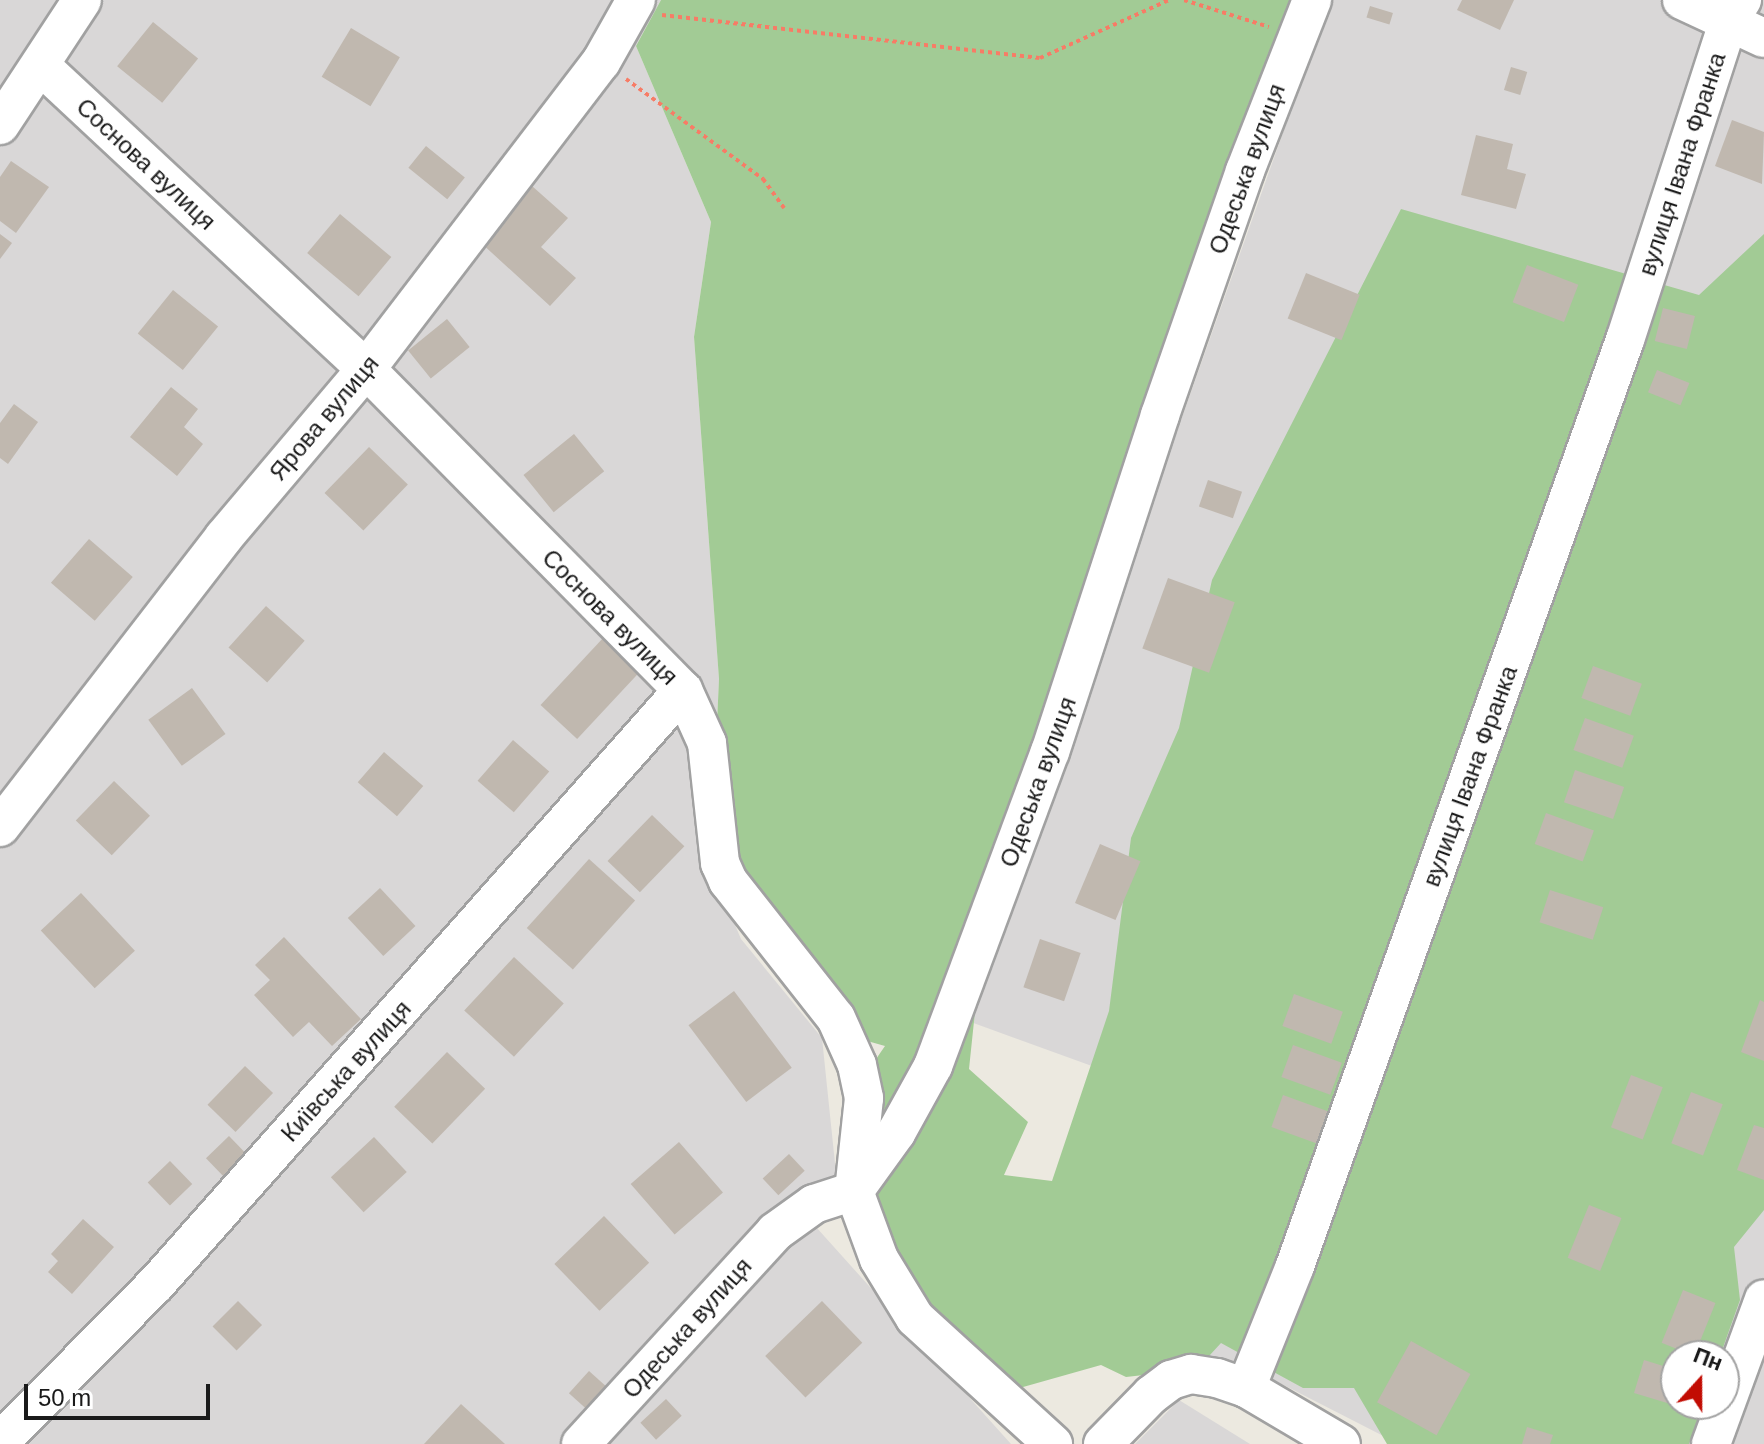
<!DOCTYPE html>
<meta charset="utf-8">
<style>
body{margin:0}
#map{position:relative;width:1764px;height:1444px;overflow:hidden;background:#ece9e0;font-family:Helvetica,sans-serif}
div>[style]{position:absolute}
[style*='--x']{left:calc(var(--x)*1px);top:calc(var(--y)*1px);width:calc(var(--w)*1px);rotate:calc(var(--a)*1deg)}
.residential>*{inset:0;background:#d9d7d7}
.forest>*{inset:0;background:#a2cb95}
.building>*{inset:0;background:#c0b8af;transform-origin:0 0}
.path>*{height:4px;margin-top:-2px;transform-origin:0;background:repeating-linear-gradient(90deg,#f77c66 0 4px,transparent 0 8px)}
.roads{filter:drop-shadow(2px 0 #a1a1a1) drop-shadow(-2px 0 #a1a1a1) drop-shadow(0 2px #a1a1a1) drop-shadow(0 -2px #a1a1a1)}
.minor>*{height:38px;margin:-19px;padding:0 19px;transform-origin:19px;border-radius:19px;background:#fff}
span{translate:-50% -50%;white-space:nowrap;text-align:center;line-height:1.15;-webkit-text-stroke:7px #fff;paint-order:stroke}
.street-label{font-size:24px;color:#1a1a1a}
.north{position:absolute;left:1660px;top:1340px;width:80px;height:80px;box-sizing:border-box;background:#fff;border:2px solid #a3a3a3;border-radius:50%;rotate:21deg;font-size:22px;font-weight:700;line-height:32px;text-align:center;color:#1a1a1a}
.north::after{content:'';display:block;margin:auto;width:28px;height:36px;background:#c20c03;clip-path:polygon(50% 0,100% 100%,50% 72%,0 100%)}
.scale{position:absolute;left:24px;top:1384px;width:186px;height:36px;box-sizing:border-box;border:4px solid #1a1a1a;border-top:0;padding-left:10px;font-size:24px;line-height:28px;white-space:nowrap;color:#1a1a1a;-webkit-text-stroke:6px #fff;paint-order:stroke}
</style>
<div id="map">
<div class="residential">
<div style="clip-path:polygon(0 0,661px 0,636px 46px,711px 222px,694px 337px,719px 679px,717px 723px,696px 833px,741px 939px,822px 1038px,836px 1173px,816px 1227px,1011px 1444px,0 1444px)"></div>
<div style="clip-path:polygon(evenodd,1330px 0,1764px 0,1764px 1444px,1399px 1444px,1266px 1376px,1171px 1355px,1125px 1078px,968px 1021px,1330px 0,1676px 1356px,1724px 1356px,1724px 1404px,1676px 1404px,1676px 1356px)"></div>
<div style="clip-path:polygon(1179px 1400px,1250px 1444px,1135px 1444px)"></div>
</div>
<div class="forest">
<div style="clip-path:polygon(661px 0,1301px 0,990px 869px,969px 1069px,1028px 1122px,1004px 1175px,1052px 1181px,1109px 1011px,1131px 838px,1179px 728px,1212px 580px,1401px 209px,1699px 295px,1764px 234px,1764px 1210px,1734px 1247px,1740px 1300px,1720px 1356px,1676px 1356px,1676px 1404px,1703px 1404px,1689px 1444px,1387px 1444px,1354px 1388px,1303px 1388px,1221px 1343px,1197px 1369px,1126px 1377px,1101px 1365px,1016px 1389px,877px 1283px,865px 1075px,885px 1046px,839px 1033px,745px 912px,717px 723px,719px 679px,694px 337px,711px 222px,636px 46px)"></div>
</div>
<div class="building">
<div style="clip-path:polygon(1462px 0,1514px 0,1500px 30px,1457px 10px)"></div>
<div style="left:1370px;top:6px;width:24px;height:12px;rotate:17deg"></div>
<div style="left:153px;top:22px;width:58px;height:57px;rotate:39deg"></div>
<div style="left:351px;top:28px;width:57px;height:57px;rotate:31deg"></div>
<div style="left:1511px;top:67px;width:17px;height:24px;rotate:17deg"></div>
<div style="clip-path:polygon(1732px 120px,1764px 132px,1762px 184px,1715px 166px)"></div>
<div style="clip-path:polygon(1476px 135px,1513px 144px,1507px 169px,1526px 174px,1516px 209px,1461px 195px)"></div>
<div style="left:426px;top:146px;width:50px;height:28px;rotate:39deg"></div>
<div style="clip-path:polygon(11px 161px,49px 187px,16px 233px,0 221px,0 177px)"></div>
<div style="clip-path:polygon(532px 186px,568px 218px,541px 247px,576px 278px,550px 306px,480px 242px)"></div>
<div style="left:340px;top:214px;width:67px;height:51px;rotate:40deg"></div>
<div style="clip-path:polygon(0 234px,12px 243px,0 259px)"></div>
<div style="left:1527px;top:265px;width:55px;height:40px;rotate:21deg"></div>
<div style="left:1306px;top:273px;width:58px;height:49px;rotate:22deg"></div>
<div style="left:173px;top:290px;width:58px;height:56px;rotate:39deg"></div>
<div style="left:1663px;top:308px;width:33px;height:34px;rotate:14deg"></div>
<div style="left:447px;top:319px;width:36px;height:50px;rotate:51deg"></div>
<div style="left:1657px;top:370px;width:35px;height:24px;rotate:22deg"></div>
<div style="clip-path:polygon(171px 387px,198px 409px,184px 427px,203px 444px,177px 476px,130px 437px)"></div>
<div style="clip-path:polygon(14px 404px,38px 422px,8px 464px,0 458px,0 423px)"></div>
<div style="left:574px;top:434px;width:48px;height:65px;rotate:51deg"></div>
<div style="left:369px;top:447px;width:54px;height:64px;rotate:44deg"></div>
<div style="left:1208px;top:480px;width:36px;height:28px;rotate:19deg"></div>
<div style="left:89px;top:539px;width:58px;height:58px;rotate:41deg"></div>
<div style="left:1168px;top:578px;width:71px;height:75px;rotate:20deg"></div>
<div style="left:266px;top:606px;width:52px;height:56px;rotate:42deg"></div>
<div style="left:604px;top:637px;width:50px;height:93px;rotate:43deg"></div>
<div style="left:1593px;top:666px;width:52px;height:34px;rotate:20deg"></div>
<div style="left:192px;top:688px;width:57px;height:54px;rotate:54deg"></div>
<div style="left:1585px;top:718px;width:52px;height:34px;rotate:20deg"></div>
<div style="left:513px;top:740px;width:48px;height:54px;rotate:41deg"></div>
<div style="left:384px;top:752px;width:52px;height:40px;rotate:41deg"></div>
<div style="left:1575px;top:770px;width:52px;height:34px;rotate:19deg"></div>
<div style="left:114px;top:781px;width:50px;height:55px;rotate:44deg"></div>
<div style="left:1546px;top:813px;width:51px;height:33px;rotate:20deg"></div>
<div style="left:652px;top:815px;width:45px;height:64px;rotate:44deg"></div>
<div style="left:1100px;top:844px;width:44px;height:64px;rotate:23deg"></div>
<div style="left:589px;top:859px;width:62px;height:93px;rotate:42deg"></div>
<div style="left:380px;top:888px;width:52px;height:44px;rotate:47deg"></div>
<div style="left:1550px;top:890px;width:56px;height:34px;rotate:18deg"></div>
<div style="left:81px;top:893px;width:79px;height:55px;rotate:47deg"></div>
<div style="clip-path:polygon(284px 937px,361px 1019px,332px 1046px,309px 1022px,293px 1037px,254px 995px,270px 980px,255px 965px)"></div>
<div style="left:1040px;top:939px;width:43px;height:51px;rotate:19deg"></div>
<div style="left:514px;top:957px;width:68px;height:73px;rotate:43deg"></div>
<div style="left:734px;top:991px;width:96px;height:57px;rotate:53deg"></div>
<div style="left:1294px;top:994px;width:52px;height:34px;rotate:20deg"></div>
<div style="clip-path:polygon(1760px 1000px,1764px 1002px,1764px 1061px,1741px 1052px)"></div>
<div style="left:1293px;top:1045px;width:52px;height:34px;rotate:20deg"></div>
<div style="left:447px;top:1052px;width:53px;height:76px;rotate:44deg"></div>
<div style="left:245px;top:1066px;width:39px;height:54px;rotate:44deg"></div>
<div style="left:1631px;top:1075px;width:34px;height:56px;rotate:21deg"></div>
<div style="left:1691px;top:1092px;width:34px;height:55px;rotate:21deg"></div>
<div style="left:1283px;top:1095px;width:52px;height:34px;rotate:20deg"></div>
<div style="clip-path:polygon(1754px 1125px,1764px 1128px,1764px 1180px,1737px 1170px)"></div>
<div style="left:229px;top:1136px;width:32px;height:32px;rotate:46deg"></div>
<div style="left:374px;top:1137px;width:48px;height:59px;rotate:47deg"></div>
<div style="left:679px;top:1142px;width:67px;height:64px;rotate:49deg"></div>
<div style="left:789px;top:1154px;width:23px;height:36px;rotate:47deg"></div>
<div style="left:170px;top:1161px;width:32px;height:31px;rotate:46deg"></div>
<div style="left:1589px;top:1205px;width:35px;height:57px;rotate:22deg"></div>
<div style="left:604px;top:1216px;width:65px;height:69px;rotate:46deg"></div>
<div style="clip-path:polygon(83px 1219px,114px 1247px,72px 1294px,48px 1272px,58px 1261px,51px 1254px)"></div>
<div style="left:1683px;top:1290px;width:35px;height:57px;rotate:22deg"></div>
<div style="left:238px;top:1301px;width:34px;height:36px;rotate:45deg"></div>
<div style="left:822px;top:1301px;width:58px;height:79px;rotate:46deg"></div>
<div style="left:1411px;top:1341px;width:68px;height:70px;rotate:29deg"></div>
<div style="clip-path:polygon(1644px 1360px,1676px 1370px,1676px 1404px,1689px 1404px,1687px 1409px,1634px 1393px)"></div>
<div style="left:589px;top:1371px;width:24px;height:30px;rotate:42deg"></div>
<div style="left:666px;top:1399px;width:23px;height:35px;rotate:47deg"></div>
<div style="clip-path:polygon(461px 1404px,505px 1444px,424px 1444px)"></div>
<div style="clip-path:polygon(1527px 1427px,1553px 1435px,1550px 1444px,1522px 1444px)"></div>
</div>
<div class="path">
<div style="--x:1184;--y:0;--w:89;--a:17.6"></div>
<div style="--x:662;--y:15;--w:380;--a:6.5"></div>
<div style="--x:1040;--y:58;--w:141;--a:-24.2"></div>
<div style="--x:626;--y:79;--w:170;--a:36.1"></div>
<div style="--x:763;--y:179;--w:36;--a:54"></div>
</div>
<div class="roads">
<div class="minor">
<div style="--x:1682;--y:0;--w:90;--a:24.9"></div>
<div style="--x:41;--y:66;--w:444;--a:43"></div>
<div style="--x:366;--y:369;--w:451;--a:45.4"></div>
<div style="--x:683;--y:690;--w:58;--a:65.6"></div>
<div style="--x:707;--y:743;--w:121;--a:83.8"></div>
<div style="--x:720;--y:863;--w:20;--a:66"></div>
<div style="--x:728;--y:881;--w:174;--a:51.8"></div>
<div style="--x:836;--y:1018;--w:51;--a:65.9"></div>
<div style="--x:857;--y:1065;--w:34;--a:78"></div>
<div style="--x:864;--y:1098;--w:94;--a:96.1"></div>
<div style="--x:854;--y:1191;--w:72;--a:69.8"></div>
<div style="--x:879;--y:1259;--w:69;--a:58.6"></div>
<div style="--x:915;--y:1318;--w:187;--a:42.4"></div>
<div style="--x:0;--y:125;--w:149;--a:-56.7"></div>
<div style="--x:0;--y:827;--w:366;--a:-52.3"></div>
<div style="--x:224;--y:537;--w:220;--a:-49.8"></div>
<div style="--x:366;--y:369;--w:387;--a:-52.6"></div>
<div style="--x:601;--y:62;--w:71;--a:-60.6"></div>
<div style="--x:1246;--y:1388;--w:131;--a:-68.1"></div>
<div style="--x:1295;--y:1266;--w:983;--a:-70.39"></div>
<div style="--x:1625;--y:340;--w:336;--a:-72"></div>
<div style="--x:1729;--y:20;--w:24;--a:-57"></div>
<div style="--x:0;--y:1442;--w:222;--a:-45.4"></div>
<div style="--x:156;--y:1284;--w:794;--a:-48.42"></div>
<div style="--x:581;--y:1444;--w:287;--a:-47.5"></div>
<div style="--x:775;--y:1232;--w:48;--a:-35.7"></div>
<div style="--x:814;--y:1204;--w:42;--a:-18"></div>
<div style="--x:854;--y:1191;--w:72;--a:-54.1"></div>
<div style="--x:896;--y:1133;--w:77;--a:-61.1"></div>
<div style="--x:933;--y:1066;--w:335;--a:-69.6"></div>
<div style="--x:1050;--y:752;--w:354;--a:-71.9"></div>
<div style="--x:1160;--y:415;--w:258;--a:-70.8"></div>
<div style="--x:1245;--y:171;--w:184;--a:-68.6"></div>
<div style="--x:1103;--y:1444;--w:69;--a:-45.6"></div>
<div style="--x:1151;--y:1395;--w:25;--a:-37"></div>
<div style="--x:1171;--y:1380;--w:21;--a:-17"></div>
<div style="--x:1191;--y:1374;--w:26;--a:9"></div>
<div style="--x:1217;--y:1378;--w:31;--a:19"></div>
<div style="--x:1246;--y:1388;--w:110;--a:30.5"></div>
<div style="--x:1711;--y:1444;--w:154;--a:-69.9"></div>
</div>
</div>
<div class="street-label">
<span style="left:146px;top:164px;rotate:43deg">Соснова вулиця</span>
<span style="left:1682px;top:164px;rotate:-72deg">вулиця Івана Франка</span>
<span style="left:1247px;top:169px;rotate:-70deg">Одеська вулиця</span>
<span style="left:324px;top:418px;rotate:-50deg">Ярова вулиця</span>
<span style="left:610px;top:617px;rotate:45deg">Соснова вулиця</span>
<span style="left:1470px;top:776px;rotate:-70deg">вулиця Івана Франка</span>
<span style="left:1038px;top:782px;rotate:-70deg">Одеська вулиця</span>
<span style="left:346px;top:1071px;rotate:-48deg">Київська вулиця</span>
<span style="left:687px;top:1328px;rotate:-48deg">Одеська вулиця</span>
</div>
<div class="north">Пн</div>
<div class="scale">50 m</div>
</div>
